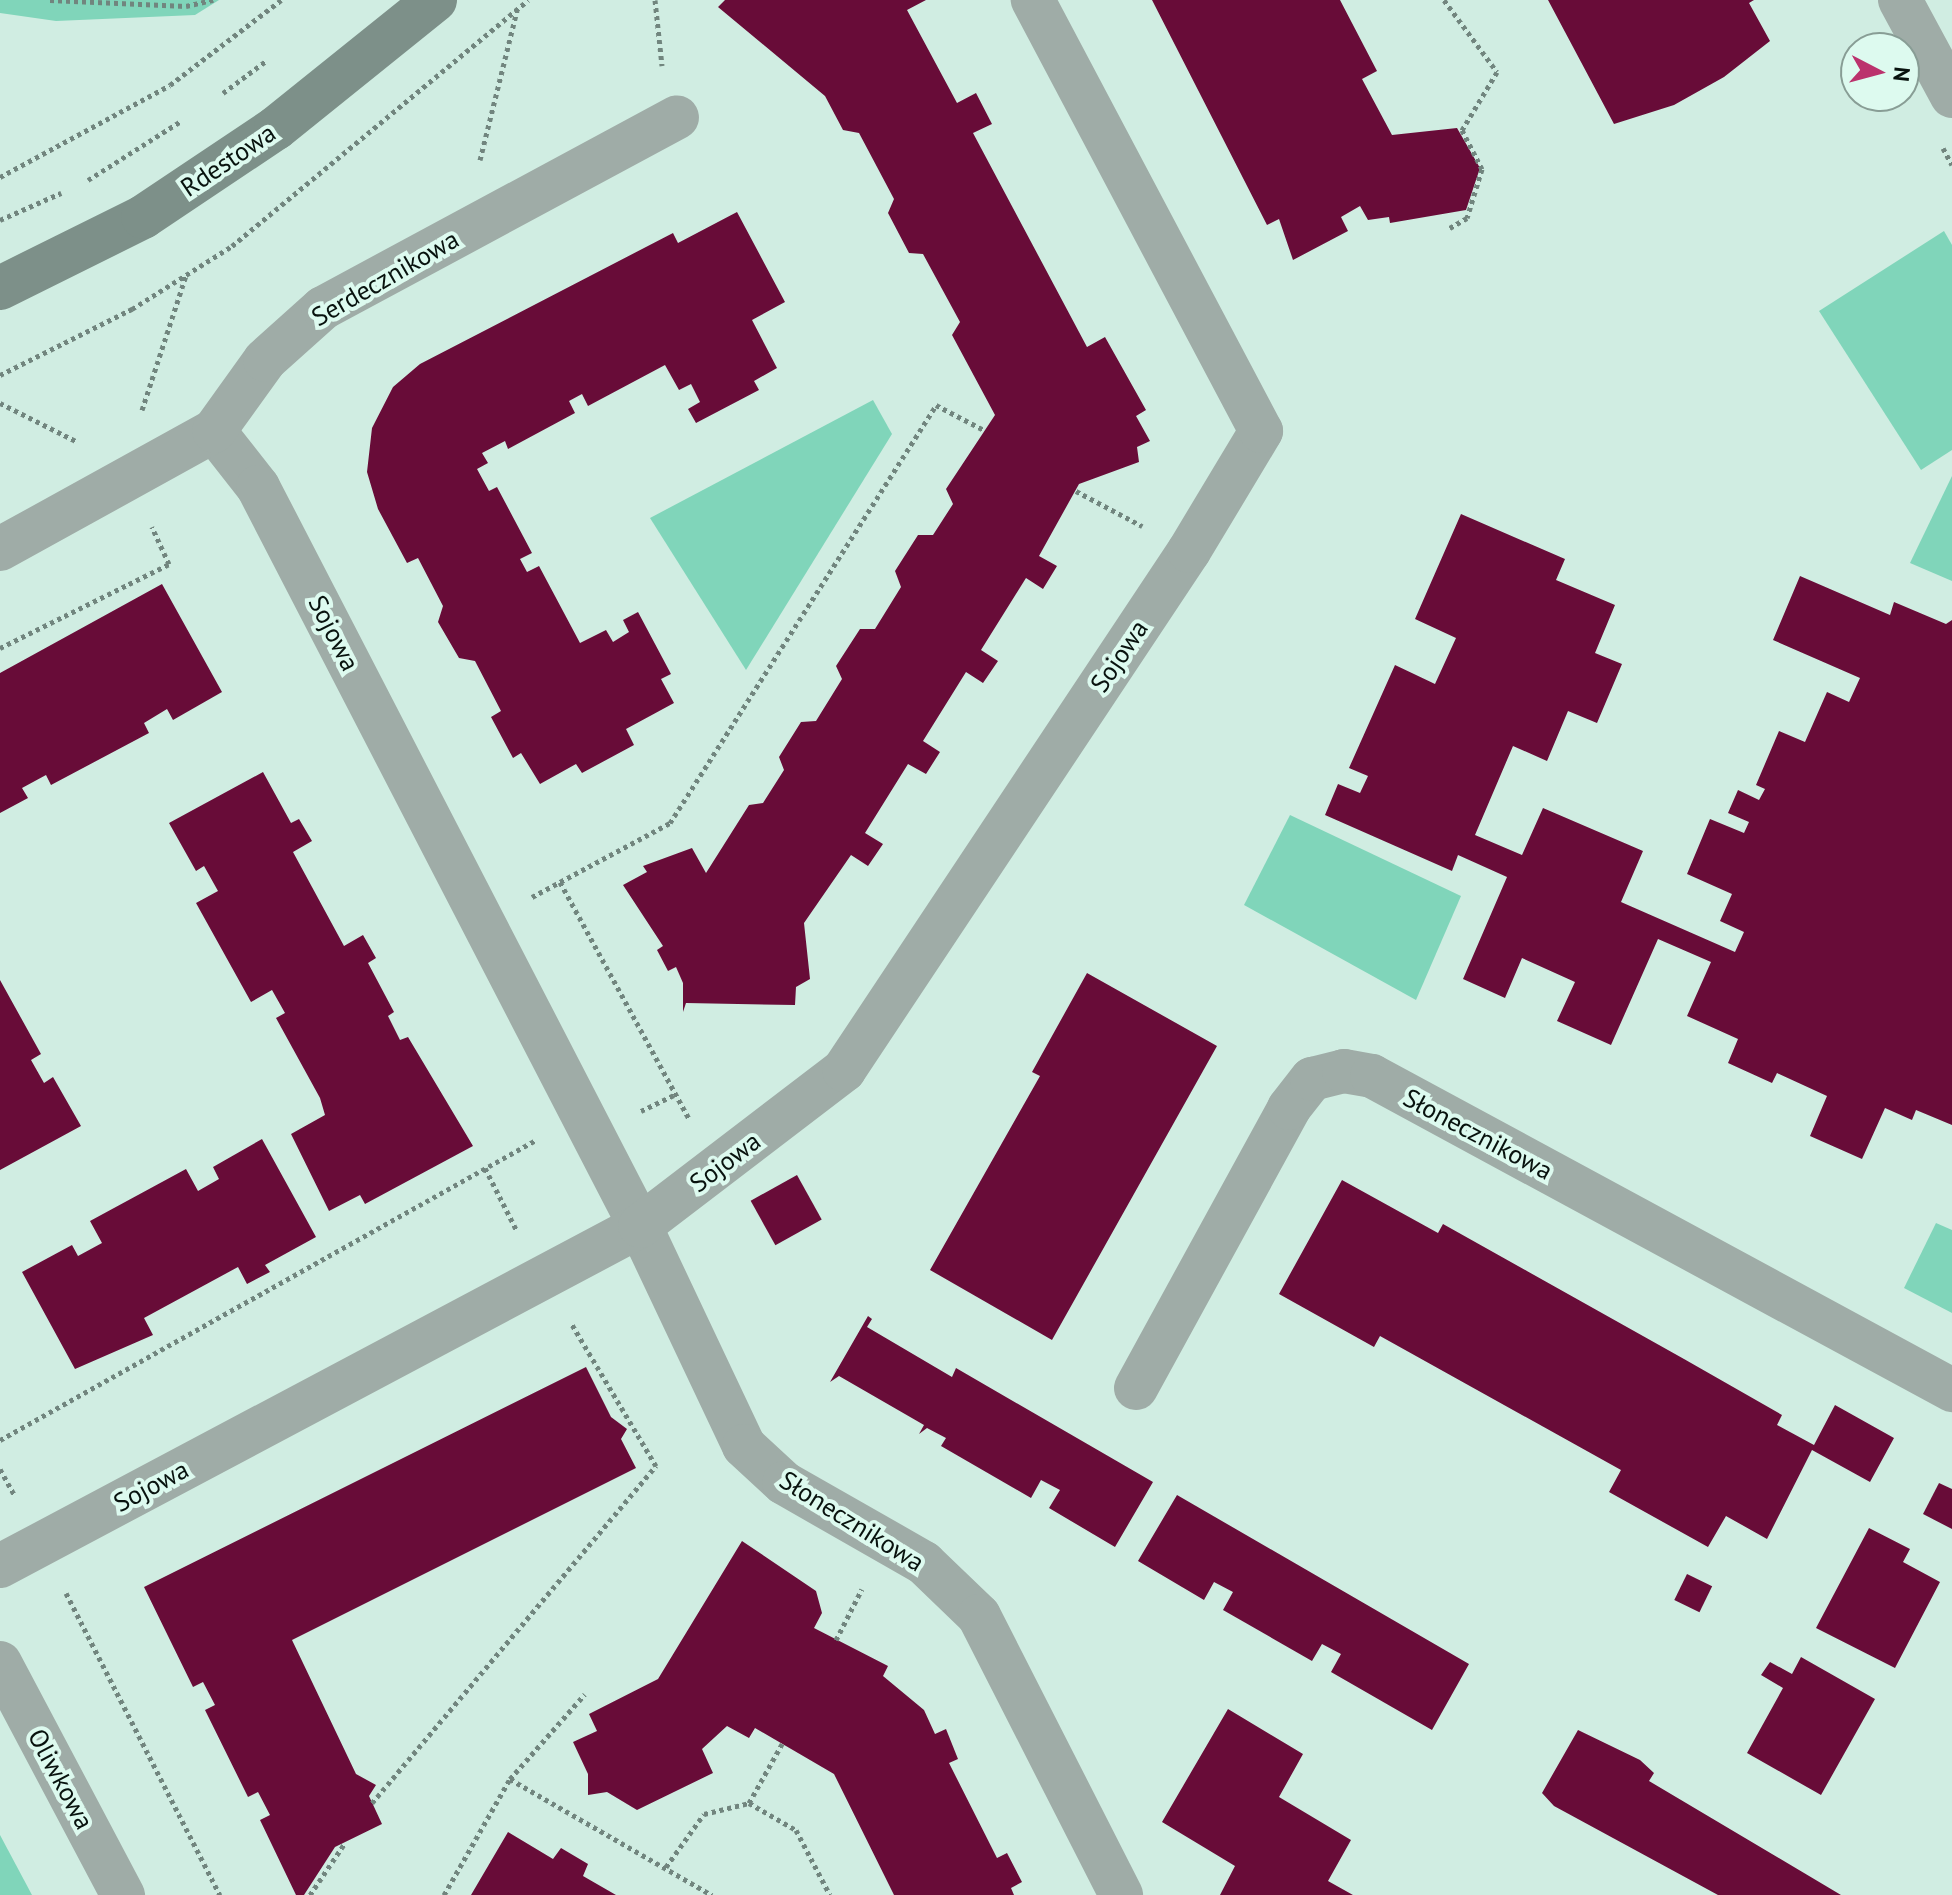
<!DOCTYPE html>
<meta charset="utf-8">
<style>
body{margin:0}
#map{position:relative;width:1952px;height:1895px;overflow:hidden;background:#d0ede2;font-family:"PT Sans",sans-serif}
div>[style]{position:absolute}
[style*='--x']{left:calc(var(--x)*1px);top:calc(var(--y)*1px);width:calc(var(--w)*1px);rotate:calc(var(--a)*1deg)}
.green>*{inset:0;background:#80d5ba}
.building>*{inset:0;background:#680c38;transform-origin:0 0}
.path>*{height:5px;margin-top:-2.5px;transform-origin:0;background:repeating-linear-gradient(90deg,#71857e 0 4px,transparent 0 8px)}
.street>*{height:44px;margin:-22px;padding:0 22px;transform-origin:22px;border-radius:22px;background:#9faca7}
.secondary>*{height:44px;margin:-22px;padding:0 22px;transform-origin:22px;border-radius:22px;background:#7d9089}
span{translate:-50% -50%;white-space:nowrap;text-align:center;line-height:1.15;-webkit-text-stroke:8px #ddfaef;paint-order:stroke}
.street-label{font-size:26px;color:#08120e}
.north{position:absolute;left:1840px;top:32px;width:80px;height:80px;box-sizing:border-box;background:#ddfaef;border:2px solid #889d95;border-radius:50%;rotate:96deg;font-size:22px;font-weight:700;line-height:32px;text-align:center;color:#08120e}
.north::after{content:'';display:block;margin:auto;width:28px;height:36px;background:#bb326d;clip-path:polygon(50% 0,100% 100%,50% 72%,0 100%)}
</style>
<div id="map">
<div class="green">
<div style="clip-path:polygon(0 0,219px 0,195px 15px,56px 21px,0 13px)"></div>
<div style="clip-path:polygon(1944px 231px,1952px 245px,1952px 450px,1921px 470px,1819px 311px)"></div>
<div style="clip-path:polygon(873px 400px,892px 434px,746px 670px,650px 518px)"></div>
<div style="clip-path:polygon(1952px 476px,1952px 581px,1910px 563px)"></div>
<div style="clip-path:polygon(1290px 815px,1461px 896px,1416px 1000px,1244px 905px)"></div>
<div style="clip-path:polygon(1936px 1223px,1952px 1230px,1952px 1313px,1904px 1288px)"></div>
<div style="clip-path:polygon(0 1835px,32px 1895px,0 1895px)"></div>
</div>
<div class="building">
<div style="clip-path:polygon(725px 0,926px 0,907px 10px,957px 103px,976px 93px,992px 124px,973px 133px,1087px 347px,1105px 337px,1146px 410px,1136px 416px,1150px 441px,1137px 447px,1139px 462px,1079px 484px,1039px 556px,1057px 566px,1043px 589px,1026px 578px,981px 650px,998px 661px,983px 683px,966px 672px,923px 741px,940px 752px,926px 774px,908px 764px,865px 833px,883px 844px,868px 866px,851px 855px,804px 923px,810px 979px,796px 987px,795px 1005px,686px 1003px,683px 1012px,683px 983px,676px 967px,668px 971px,657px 950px,663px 946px,623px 885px,647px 872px,643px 866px,692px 848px,706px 873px,749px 805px,763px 803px,784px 770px,779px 757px,801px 722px,816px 721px,842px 679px,836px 666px,860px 629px,875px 629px,901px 587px,895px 571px,918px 535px,933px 535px,953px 504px,946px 489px,995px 415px,952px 335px,960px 322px,923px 254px,909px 253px,888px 213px,894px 199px,859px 133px,843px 130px,825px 96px,718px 7px)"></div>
<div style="clip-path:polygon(1152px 0,1340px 0,1377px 71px,1362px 79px,1392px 135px,1457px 128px,1480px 168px,1466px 210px,1390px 223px,1389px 217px,1368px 220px,1360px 206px,1341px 217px,1348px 231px,1293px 260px,1279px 219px,1267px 225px)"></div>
<div style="clip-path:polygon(1548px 0,1754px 0,1749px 3px,1770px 41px,1724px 77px,1674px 105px,1614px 124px)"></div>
<div style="clip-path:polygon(737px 212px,785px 302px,752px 320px,777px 368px,754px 381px,759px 390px,696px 423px,688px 409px,700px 402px,691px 384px,679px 390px,665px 365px,588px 406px,582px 394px,569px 401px,575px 413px,508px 449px,505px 441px,482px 453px,488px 463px,477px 469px,489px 491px,497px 487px,532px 553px,520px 559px,527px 572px,539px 566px,580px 643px,606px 630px,613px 642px,629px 632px,623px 620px,638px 612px,671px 674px,661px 679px,674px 703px,626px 729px,634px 745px,582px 773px,576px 764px,540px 784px,521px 753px,513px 758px,491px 717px,501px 711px,475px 661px,459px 658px,438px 622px,443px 606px,418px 558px,407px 563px,378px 509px,367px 472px,372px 428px,393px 387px,420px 364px,673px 233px,678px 243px)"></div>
<div style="clip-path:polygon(1461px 514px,1565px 559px,1556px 580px,1615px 605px,1595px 653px,1622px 664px,1597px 723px,1568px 711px,1547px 761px,1513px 746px,1475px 835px,1522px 855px,1543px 808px,1643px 851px,1621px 902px,1735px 952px,1744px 932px,1720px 921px,1732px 894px,1687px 874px,1710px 819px,1744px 833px,1749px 822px,1728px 813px,1738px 790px,1759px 800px,1765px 789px,1756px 785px,1779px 731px,1805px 742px,1827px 692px,1849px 702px,1860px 678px,1773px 640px,1800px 576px,1890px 615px,1894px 602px,1946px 624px,1952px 620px,1952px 1125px,1916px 1110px,1912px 1120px,1885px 1108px,1862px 1159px,1810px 1136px,1827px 1096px,1777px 1073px,1772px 1083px,1728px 1063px,1738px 1039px,1687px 1016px,1711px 962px,1658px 939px,1611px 1045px,1557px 1021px,1575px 982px,1522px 958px,1505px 998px,1463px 979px,1507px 877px,1458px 855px,1452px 871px,1325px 815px,1338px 784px,1360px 793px,1368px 776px,1349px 768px,1395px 665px,1435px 684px,1456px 638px,1415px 619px)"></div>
<div style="clip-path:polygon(162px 584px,222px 692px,173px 720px,167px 709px,144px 723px,149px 733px,51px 785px,46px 775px,22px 788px,28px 798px,0 813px,0 673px)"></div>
<div style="clip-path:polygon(263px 772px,291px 823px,299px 819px,312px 841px,293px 852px,344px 946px,363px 935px,376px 958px,368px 963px,394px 1012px,388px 1016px,400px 1040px,408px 1037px,473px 1146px,365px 1204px,360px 1195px,329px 1211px,291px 1134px,325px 1115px,320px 1098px,276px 1018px,285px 1013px,272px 990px,251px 1002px,196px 903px,218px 891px,204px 866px,196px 871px,169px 823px)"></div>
<div style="clip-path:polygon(1087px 973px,1217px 1046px,1052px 1340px,930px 1270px,1040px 1076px,1032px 1072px)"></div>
<div style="clip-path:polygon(0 980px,41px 1054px,31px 1060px,44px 1083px,53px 1077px,81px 1126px,0 1170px)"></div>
<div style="clip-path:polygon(262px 1139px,316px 1237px,265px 1265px,270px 1272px,247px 1284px,238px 1267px,144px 1318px,153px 1335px,75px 1369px,22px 1272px,72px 1245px,78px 1256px,102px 1243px,90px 1221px,186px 1169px,198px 1191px,219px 1179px,213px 1167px)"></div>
<div style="left:797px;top:1175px;width:51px;height:53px;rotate:61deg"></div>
<div style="clip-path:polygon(1342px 1180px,1438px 1233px,1443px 1224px,1684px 1359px,1782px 1415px,1777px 1425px,1814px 1445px,1835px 1405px,1894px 1438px,1870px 1482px,1812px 1450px,1767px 1539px,1726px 1516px,1708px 1547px,1609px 1492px,1621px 1470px,1380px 1336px,1374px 1347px,1279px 1294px)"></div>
<div style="clip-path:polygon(868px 1316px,872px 1319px,867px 1327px,952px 1377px,956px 1368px,1153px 1482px,1115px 1547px,1049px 1508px,1060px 1490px,1041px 1480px,1031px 1498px,941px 1446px,946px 1438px,927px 1428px,919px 1434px,924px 1425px,839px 1376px,830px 1382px)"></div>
<div style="clip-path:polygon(586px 1367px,611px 1417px,627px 1429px,621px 1439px,636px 1468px,292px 1640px,356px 1774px,376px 1785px,369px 1796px,382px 1824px,335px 1847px,304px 1895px,296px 1895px,260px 1820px,270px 1815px,258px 1792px,248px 1797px,205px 1710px,215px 1705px,203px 1682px,193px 1687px,144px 1587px)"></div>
<div style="clip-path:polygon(1939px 1483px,1952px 1489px,1952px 1529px,1923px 1514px)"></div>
<div style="clip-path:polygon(1177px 1495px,1469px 1664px,1432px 1730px,1331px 1672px,1341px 1654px,1322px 1644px,1312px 1661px,1223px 1610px,1233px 1592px,1214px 1582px,1204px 1600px,1138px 1561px)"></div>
<div style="clip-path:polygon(1869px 1528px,1910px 1549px,1903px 1562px,1940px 1582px,1895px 1668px,1816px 1628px)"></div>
<div style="clip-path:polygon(742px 1541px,816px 1591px,822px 1613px,814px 1628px,888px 1666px,883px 1676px,924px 1710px,935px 1734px,946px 1729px,958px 1759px,949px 1763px,997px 1858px,1007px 1853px,1022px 1882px,1011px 1888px,1014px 1895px,894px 1895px,834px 1774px,755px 1728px,749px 1738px,727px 1726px,702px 1749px,713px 1773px,637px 1810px,607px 1792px,588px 1795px,588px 1774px,573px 1742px,597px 1731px,589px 1714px,658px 1679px)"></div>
<div style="left:1687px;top:1574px;width:28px;height:29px;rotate:26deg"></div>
<div style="clip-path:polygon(1801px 1657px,1875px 1699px,1821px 1795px,1747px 1753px,1783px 1688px,1761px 1675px,1770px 1662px,1792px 1674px)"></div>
<div style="clip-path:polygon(1228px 1709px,1303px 1754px,1279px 1797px,1351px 1840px,1328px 1881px,1353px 1895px,1220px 1895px,1235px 1866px,1162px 1822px)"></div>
<div style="clip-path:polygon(1578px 1730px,1640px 1760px,1654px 1773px,1649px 1781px,1841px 1895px,1718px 1895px,1554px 1806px,1542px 1793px)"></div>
<div style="clip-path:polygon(508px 1832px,553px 1859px,561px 1848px,588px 1864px,583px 1876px,616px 1895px,471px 1895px)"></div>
</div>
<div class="path">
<div style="--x:50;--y:0;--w:136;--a:2.5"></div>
<div style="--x:186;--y:6;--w:28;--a:-13"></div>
<div style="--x:655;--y:0;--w:66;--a:83.9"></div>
<div style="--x:1444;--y:0;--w:89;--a:53.6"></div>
<div style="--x:1497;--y:72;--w:68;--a:121.1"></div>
<div style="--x:1462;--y:130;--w:44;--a:62.9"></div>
<div style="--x:1482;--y:169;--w:51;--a:107"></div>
<div style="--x:1467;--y:218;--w:20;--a:150"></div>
<div style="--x:223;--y:93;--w:54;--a:-36.7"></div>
<div style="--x:1943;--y:148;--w:19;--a:62"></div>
<div style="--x:480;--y:160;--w:154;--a:-76.1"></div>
<div style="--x:0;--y:177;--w:193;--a:-28.4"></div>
<div style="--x:170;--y:85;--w:140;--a:-37.4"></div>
<div style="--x:88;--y:180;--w:110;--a:-32.4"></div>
<div style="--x:0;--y:220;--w:67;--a:-23.9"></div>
<div style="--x:0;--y:375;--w:148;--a:-26.6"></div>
<div style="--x:132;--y:309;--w:118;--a:-32.2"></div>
<div style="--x:232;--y:246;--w:385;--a:-39.7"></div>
<div style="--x:0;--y:403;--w:87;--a:26.6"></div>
<div style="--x:142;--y:410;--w:142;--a:-71.9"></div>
<div style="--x:1076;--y:491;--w:75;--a:27.9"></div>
<div style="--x:0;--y:648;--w:189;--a:-26.4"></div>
<div style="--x:169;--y:564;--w:41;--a:-114.7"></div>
<div style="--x:560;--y:882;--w:271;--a:61.4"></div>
<div style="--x:532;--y:897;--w:157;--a:-28.2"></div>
<div style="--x:670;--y:823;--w:495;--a:-57.5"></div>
<div style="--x:936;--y:405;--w:54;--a:27.5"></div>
<div style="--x:641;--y:1111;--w:39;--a:-26"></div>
<div style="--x:485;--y:1168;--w:71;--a:63.1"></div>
<div style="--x:0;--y:1440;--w:614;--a:-29.24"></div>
<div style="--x:0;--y:1469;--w:31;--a:61"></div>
<div style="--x:66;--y:1593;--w:339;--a:63"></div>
<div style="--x:836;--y:1640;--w:57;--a:-63"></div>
<div style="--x:510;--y:1779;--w:233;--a:29.9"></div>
<div style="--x:372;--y:1803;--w:441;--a:-49.9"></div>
<div style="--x:656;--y:1466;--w:166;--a:-120.7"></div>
<div style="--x:749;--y:1803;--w:68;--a:-60.8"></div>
<div style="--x:666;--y:1867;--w:65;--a:-54.4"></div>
<div style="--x:704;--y:1814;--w:46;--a:-13.7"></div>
<div style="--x:749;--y:1803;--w:54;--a:29.9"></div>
<div style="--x:796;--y:1830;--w:73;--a:62.4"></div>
<div style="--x:310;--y:1895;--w:63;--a:-56.1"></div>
<div style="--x:444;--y:1895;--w:133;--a:-60.4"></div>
<div style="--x:510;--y:1779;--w:113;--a:-48.6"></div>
</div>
<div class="street">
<div style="--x:1900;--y:0;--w:109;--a:61.6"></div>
<div style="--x:214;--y:431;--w:71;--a:51.8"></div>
<div style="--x:258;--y:487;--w:832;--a:62.66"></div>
<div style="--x:640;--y:1226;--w:243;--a:64.7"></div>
<div style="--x:744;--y:1446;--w:54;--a:42.8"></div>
<div style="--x:784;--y:1483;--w:161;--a:29.7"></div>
<div style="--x:924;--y:1563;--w:76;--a:43.9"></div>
<div style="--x:979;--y:1616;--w:313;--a:63"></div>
<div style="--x:0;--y:549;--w:244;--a:-28.9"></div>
<div style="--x:214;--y:431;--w:87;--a:-54.3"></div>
<div style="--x:265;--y:360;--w:78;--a:-41.9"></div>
<div style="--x:323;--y:308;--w:402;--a:-28.3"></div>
<div style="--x:1136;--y:1388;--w:319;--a:-61.3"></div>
<div style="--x:1289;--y:1108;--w:37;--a:-52"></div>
<div style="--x:1312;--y:1079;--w:33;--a:-14"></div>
<div style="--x:1344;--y:1071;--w:28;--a:10"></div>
<div style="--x:1372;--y:1076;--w:660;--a:28.43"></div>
<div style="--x:0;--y:1566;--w:725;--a:-27.98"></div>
<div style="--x:640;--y:1226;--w:257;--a:-37.4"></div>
<div style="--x:844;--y:1070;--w:623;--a:-56.39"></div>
<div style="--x:1189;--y:551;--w:140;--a:-59"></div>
<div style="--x:1261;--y:431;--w:488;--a:-117.9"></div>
<div style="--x:0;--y:1663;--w:263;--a:62.1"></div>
</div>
<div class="secondary">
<div style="--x:0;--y:288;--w:160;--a:-26.4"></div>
<div style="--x:143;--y:217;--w:160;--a:-33.8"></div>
<div style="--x:276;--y:128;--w:204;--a:-38.8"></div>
</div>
<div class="street-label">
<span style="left:228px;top:160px;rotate:-34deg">Rdestowa</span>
<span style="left:385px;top:278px;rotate:-30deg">Serdecznikowa</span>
<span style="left:334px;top:633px;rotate:63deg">Sojowa</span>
<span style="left:1119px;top:656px;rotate:-56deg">Sojowa</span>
<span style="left:1478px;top:1134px;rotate:28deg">Słonecznikowa</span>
<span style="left:725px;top:1162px;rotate:-37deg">Sojowa</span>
<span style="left:151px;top:1486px;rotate:-28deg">Sojowa</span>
<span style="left:852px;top:1521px;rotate:32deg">Słonecznikowa</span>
<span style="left:61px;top:1779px;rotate:62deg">Oliwkowa</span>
</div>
<div class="north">N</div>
</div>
